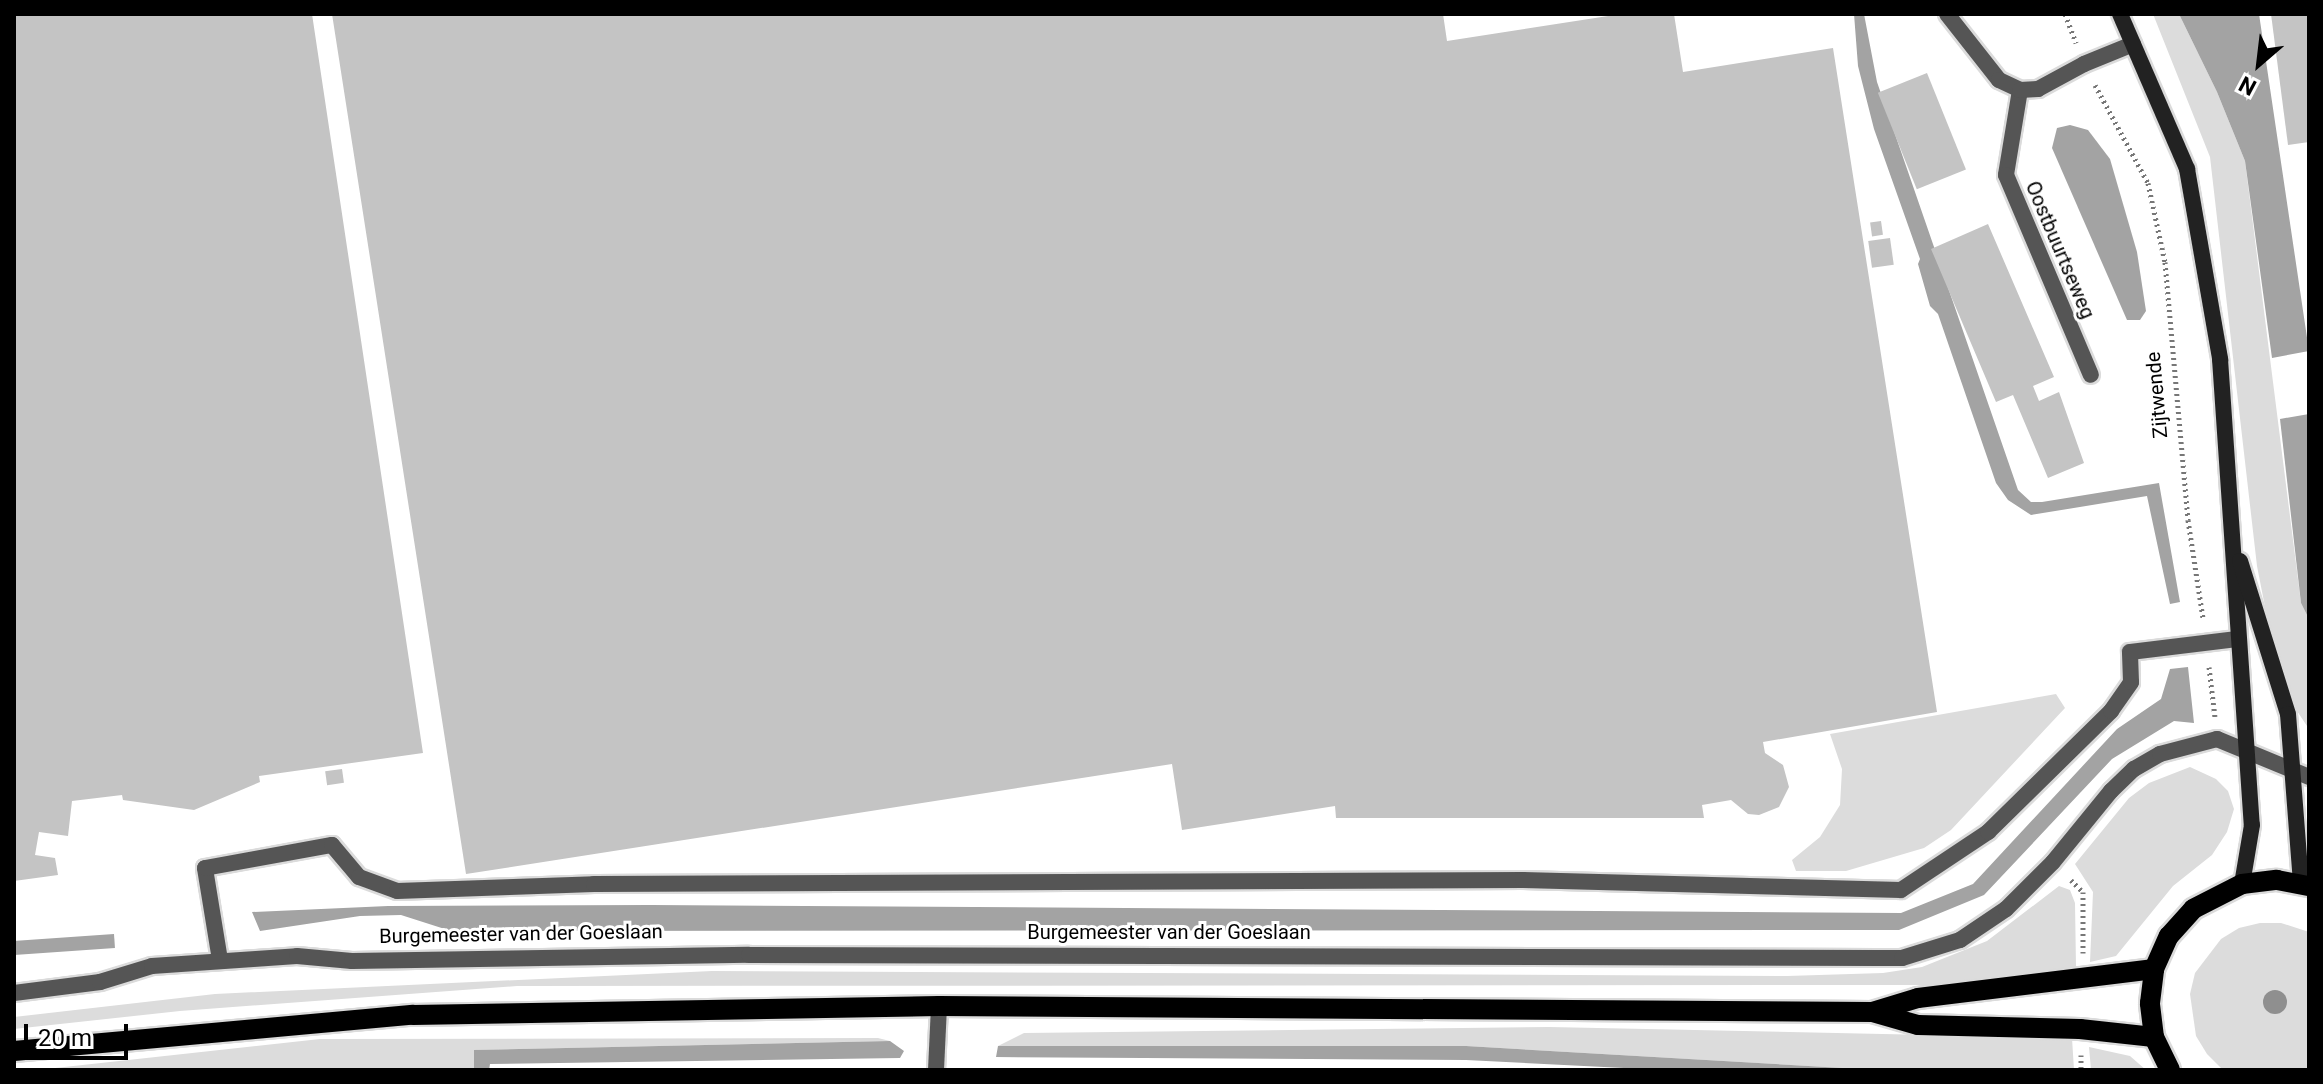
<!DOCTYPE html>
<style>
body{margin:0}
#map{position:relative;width:2323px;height:1084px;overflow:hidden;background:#fff;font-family:Roboto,sans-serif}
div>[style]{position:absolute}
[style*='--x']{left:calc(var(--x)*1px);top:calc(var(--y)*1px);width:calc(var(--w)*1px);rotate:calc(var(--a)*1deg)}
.green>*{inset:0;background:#dcdcdc}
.water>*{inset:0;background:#a3a3a3;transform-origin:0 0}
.building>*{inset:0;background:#c4c4c4;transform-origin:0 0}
.path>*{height:5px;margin-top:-2.5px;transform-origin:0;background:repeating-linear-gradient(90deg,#777 0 2px,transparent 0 6px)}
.roads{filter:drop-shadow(2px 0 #dbdbdb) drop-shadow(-2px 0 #dbdbdb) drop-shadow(0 2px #dbdbdb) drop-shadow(0 -2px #dbdbdb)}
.lane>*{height:16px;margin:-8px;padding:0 8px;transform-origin:8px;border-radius:8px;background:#555}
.street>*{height:16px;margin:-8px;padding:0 8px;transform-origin:8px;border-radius:8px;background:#555}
.secondary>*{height:16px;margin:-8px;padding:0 8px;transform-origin:8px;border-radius:8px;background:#222}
.primary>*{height:20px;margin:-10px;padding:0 10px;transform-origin:10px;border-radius:10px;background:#000}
.trees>*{width:24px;height:24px;margin:-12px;border-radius:50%;background:#8f8f8f}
span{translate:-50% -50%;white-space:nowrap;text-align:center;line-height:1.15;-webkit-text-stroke:6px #fff;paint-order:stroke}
.street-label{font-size:20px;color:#000}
.frame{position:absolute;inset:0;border:16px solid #000;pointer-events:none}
.north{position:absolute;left:2219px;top:24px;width:80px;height:80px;-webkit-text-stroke:6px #fff;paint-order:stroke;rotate:208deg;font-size:22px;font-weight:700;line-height:32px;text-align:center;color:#000}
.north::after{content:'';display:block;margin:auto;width:28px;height:36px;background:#000;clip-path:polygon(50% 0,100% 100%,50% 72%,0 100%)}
.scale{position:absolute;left:24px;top:1024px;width:104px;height:36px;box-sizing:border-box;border:4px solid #000;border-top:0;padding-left:10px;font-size:24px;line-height:28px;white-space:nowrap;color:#000;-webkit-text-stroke:6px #fff;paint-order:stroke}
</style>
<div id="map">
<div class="green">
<div style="clip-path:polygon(2153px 14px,2179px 14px,2217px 92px,2245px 161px,2301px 603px,2309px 619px,2309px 729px,2295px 708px,2275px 658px,2257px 566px,2210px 157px)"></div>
<div style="clip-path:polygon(2056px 694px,2065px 708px,1951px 830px,1924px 848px,1846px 871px,1796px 871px,1792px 860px,1820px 837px,1840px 805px,1842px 769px,1830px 734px)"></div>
<div style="clip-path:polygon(2190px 767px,2216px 779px,2228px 791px,2234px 809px,2227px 832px,2212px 855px,2173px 886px,2116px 956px,2090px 962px,2093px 892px,2075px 864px,2129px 798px,2149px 783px)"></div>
<div style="clip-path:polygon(2059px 886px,2070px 890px,2075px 903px,2076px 967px,1933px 985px,517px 986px,180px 1011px,14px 1029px,14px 1017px,215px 994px,712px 971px,1787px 976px,1883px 973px,1922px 967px,1987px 941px)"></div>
<div style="clip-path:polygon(2260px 923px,2281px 923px,2309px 932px,2309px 1070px,2223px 1070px,2207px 1054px,2196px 1036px,2190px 994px,2195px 973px,2221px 939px,2239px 928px)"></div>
<div style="clip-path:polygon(1549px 1027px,2072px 1038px,2074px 1070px,1877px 1070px,1466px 1046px,998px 1046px,1024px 1033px)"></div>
<div style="clip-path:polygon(878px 1038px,890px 1041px,475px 1050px,474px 1070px,37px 1070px,320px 1039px)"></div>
<div style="clip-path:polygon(2089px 1047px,2130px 1056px,2146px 1070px,2091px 1070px)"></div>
</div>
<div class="water">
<div style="clip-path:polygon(1854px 14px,1864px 14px,1877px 82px,2018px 490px,2031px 502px,2042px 502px,2159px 483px,2180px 602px,2170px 604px,2147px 496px,2031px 515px,2008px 500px,1996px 483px,1938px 314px,1930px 306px,1918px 264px,1920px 259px,1874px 129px,1858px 66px)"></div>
<div style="clip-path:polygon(2179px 14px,2259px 14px,2309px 351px,2272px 358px,2245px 161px,2217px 92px)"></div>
<div style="clip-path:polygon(2070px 125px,2088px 130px,2110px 159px,2137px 252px,2146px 311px,2140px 320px,2127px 320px,2052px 148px,2057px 128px)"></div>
<div style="clip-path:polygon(2309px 414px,2309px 619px,2301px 603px,2280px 419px)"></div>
<div style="clip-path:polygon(2188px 667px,2194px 723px,2174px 721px,2112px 759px,1984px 895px,1899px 930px,451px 931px,401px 915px,360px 916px,260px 931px,252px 912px,388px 906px,651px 905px,1901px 913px,1973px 884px,2117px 729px,2161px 699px,2170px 669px)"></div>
<div style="left:114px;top:934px;width:14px;height:101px;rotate:86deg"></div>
<div style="clip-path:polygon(890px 1041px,904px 1051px,900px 1058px,490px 1064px,489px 1070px,474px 1070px,474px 1050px)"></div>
<div style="clip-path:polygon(998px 1046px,1466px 1046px,1877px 1070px,1664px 1070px,1466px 1060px,996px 1057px)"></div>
</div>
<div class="building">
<div style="clip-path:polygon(14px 14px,312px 14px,423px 753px,259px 776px,260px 782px,194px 810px,123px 800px,122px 795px,72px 801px,68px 836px,39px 832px,35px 855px,55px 858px,58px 875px,14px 881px)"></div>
<div style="clip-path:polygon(332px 14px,1443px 14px,1447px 41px,1621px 14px,1674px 14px,1683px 72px,1833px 48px,1937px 712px,1763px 742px,1765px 753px,1783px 765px,1789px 787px,1779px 807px,1759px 815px,1748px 814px,1731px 800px,1702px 805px,1704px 818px,1336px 818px,1335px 806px,1182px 830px,1172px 764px,466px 874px)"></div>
<div style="clip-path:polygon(2271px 14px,2309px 14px,2309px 142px,2288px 145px)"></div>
<div style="left:1927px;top:73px;width:104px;height:53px;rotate:68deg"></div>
<div style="left:1881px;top:221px;width:14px;height:11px;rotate:82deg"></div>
<div style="clip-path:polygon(1988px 224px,2054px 377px,2033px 386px,2039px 401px,2059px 392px,2084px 463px,2048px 478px,2013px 395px,1996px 402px,1931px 249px)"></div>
<div style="left:1890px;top:238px;width:27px;height:22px;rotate:82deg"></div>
<div style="left:342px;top:769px;width:14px;height:17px;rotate:82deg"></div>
</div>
<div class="path">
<div style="--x:2065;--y:14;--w:31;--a:69"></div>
<div style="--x:2095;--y:85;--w:111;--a:61.6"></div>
<div style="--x:2148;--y:183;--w:81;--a:77.9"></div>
<div style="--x:2165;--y:262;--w:259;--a:84.9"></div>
<div style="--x:2188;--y:520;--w:99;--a:81.3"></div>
<div style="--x:2209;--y:667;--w:50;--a:83.2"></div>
<div style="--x:2071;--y:880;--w:17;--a:45"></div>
<div style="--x:2083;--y:892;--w:61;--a:90"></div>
<div style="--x:2081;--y:1055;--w:15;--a:90"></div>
</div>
<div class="roads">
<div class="lane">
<div style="--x:2020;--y:90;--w:86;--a:99.4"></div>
<div style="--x:2006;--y:175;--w:217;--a:67"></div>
<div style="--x:220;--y:960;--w:93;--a:-99.3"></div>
<div style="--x:205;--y:868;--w:129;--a:-10.3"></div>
<div style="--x:332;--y:845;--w:42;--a:49.8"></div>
<div style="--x:359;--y:877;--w:40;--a:20.2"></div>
<div style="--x:397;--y:891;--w:197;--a:-2"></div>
<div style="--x:594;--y:884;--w:929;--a:-0.25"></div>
<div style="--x:1523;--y:880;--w:378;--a:1.5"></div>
<div style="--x:1901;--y:890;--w:105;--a:-33.7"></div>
<div style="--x:1988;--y:832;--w:173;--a:-44.5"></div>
<div style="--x:2111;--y:711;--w:35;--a:-55"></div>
<div style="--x:2131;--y:682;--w:30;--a:-92"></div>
<div style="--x:2130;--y:652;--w:108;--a:-6.9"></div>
<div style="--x:936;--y:1070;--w:64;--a:-87.3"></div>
</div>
<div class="street">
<div style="--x:1947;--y:14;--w:84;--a:51.8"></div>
<div style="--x:1999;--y:80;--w:23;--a:25"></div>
<div style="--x:2020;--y:90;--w:18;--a:-3"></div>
<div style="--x:2038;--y:89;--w:52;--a:-28.5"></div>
<div style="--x:2084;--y:64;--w:53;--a:-22.2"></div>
<div style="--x:14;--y:993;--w:87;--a:-7.3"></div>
<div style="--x:100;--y:982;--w:54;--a:-17.1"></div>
<div style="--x:152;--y:966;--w:145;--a:-3.9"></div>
<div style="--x:297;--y:956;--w:55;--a:5.2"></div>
<div style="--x:352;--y:961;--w:397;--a:-0.9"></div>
<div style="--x:749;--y:955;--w:1153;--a:0.15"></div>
<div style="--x:1902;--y:958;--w:61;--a:-17.2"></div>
<div style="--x:1960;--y:940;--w:55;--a:-34"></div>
<div style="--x:2006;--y:909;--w:66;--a:-45"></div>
<div style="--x:2053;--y:862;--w:92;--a:-50.8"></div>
<div style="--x:2111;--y:791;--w:32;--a:-44"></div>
<div style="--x:2134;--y:769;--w:30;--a:-30"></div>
<div style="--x:2160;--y:754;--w:59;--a:-14.7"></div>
<div style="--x:2217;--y:739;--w:100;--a:22.4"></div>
</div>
<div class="secondary">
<div style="--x:2120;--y:14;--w:169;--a:66.6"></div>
<div style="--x:2187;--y:169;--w:193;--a:80.1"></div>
<div style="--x:2220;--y:359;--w:467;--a:86.1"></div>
<div style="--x:2252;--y:825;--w:60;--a:99.6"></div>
<div style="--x:2240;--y:561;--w:160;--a:72.6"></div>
<div style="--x:2288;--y:714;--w:170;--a:85.6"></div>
</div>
<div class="primary">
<div style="--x:1872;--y:1012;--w:48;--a:-16.9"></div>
<div style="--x:1918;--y:998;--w:238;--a:-7"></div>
<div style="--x:14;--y:1051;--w:401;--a:-5.2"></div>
<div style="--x:413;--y:1015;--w:526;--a:-0.98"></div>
<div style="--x:939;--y:1006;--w:933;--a:0.37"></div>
<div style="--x:1872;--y:1012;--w:48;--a:15.8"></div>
<div style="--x:1918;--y:1025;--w:162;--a:1.4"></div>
<div style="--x:2080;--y:1029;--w:74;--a:6.2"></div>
<div style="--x:2170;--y:1070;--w:37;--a:-116"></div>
<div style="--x:2154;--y:1037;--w:34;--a:-97"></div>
<div style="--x:2150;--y:1003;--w:34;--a:-83"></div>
<div style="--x:2154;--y:969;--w:36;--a:-66"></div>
<div style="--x:2169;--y:936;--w:36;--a:-48"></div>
<div style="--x:2193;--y:909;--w:55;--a:-27"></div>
<div style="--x:2242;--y:884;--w:35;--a:-7"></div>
<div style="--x:2277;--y:880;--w:33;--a:11"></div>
</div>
</div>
<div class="trees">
<div style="left:2275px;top:1002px"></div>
</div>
<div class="street-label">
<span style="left:2060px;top:250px;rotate:67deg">Oostbuurtseweg</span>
<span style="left:2157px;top:395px;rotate:-95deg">Zijtwende</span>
<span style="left:1169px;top:932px">Burgemeester van der Goeslaan</span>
<span style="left:521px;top:934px;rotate:-1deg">Burgemeester van der Goeslaan</span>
</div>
<div class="frame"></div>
<div class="north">N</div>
<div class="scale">20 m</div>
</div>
